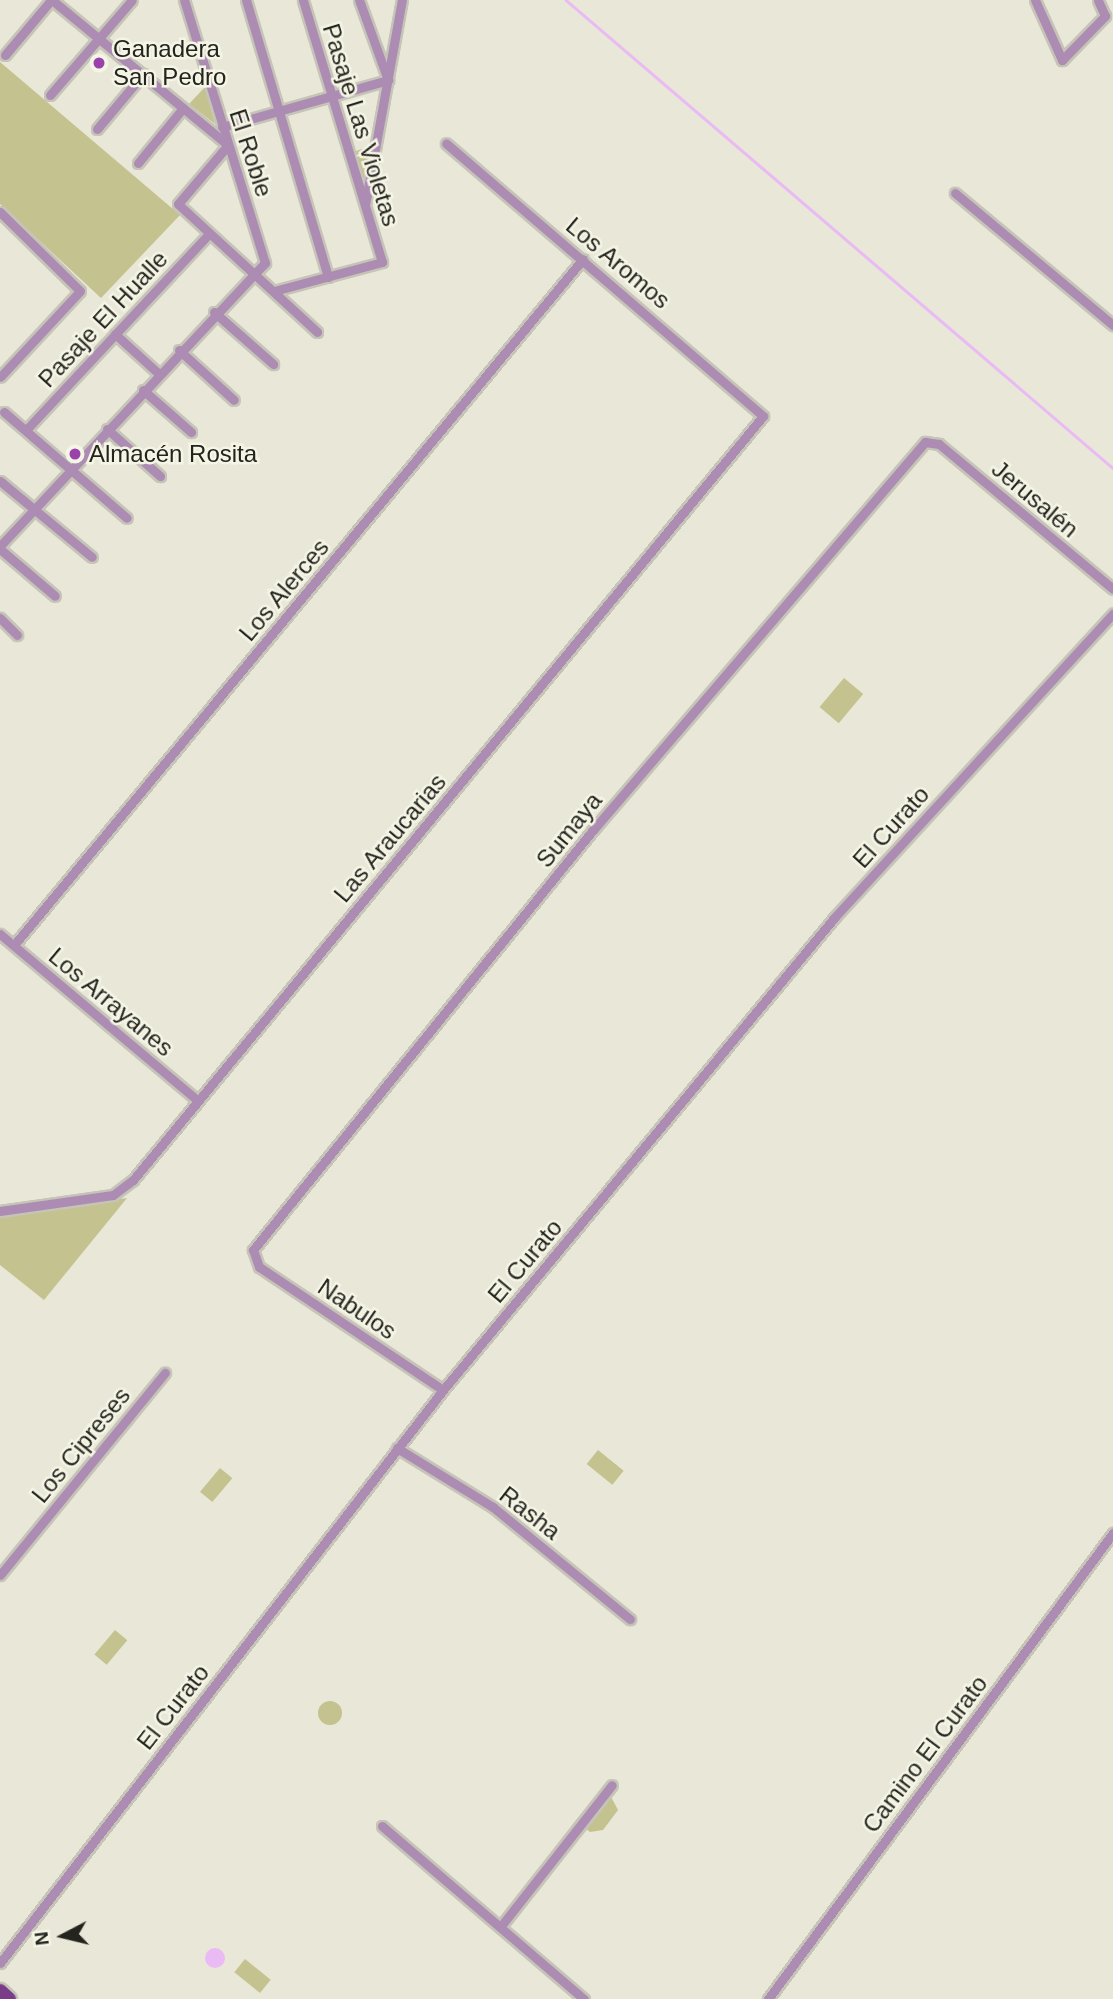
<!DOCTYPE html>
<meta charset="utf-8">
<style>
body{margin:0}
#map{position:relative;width:1113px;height:1999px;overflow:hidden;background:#e8e7d8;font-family:Arial,sans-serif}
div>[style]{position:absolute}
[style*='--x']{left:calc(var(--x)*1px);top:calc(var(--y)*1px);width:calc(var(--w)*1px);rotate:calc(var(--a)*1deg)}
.green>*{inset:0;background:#c4c28e;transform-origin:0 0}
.round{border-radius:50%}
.water>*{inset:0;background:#eabaf4}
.stream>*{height:2.5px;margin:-1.25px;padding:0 1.25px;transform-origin:1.25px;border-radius:1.25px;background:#eabaf4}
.roads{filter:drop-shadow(2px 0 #c5c4b7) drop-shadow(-2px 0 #c5c4b7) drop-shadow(0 2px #c5c4b7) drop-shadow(0 -2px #c5c4b7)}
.minor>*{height:9px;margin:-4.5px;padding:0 4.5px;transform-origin:4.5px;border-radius:4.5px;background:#ad8cb4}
.primary>*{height:14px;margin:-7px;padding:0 7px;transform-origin:7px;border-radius:7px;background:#7a3d87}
.dots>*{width:19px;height:19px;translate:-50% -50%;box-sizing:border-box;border:4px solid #f5f5e6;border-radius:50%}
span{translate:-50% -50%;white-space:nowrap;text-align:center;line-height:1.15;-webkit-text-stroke:5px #f5f5e6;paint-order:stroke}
.poi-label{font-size:24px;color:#24241f}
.left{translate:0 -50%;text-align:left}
.street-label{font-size:24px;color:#24241f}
.north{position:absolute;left:28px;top:1901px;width:70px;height:70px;-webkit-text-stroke:5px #f5f5e6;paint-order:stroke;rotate:263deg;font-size:19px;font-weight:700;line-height:28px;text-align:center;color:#24241f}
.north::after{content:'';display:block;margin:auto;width:24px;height:32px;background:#24241f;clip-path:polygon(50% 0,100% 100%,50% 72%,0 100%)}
</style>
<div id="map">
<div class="green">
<div style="clip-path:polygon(0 62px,180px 215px,101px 298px,0 204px)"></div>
<div style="clip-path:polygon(205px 87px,215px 124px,189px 104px)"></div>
<div style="clip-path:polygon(371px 146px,364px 188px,353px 152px)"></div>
<div style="left:844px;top:678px;width:25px;height:38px;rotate:40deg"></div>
<div style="clip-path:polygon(127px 1198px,44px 1300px,0 1265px,0 1218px)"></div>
<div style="left:598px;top:1450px;width:33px;height:18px;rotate:39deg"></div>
<div style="left:220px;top:1468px;width:16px;height:31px;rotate:40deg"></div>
<div style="left:115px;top:1630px;width:16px;height:32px;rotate:40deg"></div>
<div class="round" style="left:318px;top:1701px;width:24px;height:24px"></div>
<div style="clip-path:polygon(610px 1795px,618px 1810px,603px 1830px,590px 1832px,584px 1827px)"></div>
<div style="left:245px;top:1959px;width:33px;height:17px;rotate:39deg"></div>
</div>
<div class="water">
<div class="round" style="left:205px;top:1948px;width:20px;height:20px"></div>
</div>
<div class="stream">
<div style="--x:566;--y:0;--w:720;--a:40.55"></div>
</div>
<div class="roads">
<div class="minor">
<div style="--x:52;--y:0;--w:228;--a:39.5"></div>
<div style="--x:228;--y:145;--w:77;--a:130.3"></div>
<div style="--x:178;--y:204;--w:189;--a:42.6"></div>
<div style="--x:246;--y:0;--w:289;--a:73.5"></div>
<div style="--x:1035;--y:0;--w:66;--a:65.8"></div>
<div style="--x:1062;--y:60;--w:62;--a:-45.7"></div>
<div style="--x:1105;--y:16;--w:17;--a:-114"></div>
<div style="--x:5;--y:55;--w:72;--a:-50.1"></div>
<div style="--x:50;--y:95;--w:125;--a:-49.2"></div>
<div style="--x:222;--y:127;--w:173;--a:-15.8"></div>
<div style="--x:388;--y:80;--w:85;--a:-109.9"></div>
<div style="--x:97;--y:129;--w:72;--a:-50.1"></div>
<div style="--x:138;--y:163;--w:71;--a:-50.7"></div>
<div style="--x:955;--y:193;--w:206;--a:39.9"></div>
<div style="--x:365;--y:205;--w:208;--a:-79.8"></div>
<div style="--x:0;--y:212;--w:112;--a:44.6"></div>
<div style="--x:80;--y:291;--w:117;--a:132.9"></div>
<div style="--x:274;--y:291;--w:112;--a:-15"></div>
<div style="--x:382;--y:262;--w:274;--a:-106.8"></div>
<div style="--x:214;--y:312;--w:79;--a:41.4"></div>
<div style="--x:115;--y:334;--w:58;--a:42.2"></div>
<div style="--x:179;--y:350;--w:74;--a:42.3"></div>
<div style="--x:143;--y:390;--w:64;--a:41.2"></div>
<div style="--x:4;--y:412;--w:162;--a:40.8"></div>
<div style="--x:107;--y:429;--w:71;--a:41.6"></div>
<div style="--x:26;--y:430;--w:268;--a:-47"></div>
<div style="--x:0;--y:481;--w:119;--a:39.6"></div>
<div style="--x:0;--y:546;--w:388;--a:-46.9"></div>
<div style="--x:265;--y:263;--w:275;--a:-107.1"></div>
<div style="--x:0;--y:549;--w:72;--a:40.5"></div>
<div style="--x:0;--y:618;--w:24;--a:45"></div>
<div style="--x:0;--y:934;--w:258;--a:40.1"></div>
<div style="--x:14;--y:945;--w:891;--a:-50.33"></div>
<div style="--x:0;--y:1211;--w:114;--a:-8.1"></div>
<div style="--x:113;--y:1195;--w:25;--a:-37"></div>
<div style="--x:133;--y:1180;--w:990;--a:-50.49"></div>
<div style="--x:763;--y:416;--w:418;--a:-139.3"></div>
<div style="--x:443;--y:1390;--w:221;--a:-146.2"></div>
<div style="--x:259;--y:1267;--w:18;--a:-109"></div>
<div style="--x:253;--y:1250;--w:540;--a:-51.01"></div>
<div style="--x:593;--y:830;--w:511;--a:-49.45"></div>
<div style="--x:925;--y:442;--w:14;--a:8"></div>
<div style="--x:939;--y:444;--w:226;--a:39.8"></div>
<div style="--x:397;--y:1448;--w:113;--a:31.6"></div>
<div style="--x:493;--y:1507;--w:177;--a:39.3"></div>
<div style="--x:0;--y:1575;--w:261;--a:-50.8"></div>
<div style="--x:382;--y:1826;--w:266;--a:40.6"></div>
<div style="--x:501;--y:1926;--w:179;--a:-51.8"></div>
<div style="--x:0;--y:1963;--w:724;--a:-52.29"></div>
<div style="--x:443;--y:1390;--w:613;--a:-50.36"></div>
<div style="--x:834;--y:918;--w:413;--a:-47.5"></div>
<div style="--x:768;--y:1999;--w:580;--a:-53.49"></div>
</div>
<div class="primary">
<div style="--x:0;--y:1991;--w:12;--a:42"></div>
</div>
</div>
<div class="dots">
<div style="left:99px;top:63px;background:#9a41ac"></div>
<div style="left:75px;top:454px;background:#9a41ac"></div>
</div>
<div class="poi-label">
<span class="left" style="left:113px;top:63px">Ganadera<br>San Pedro</span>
<span class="left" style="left:89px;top:454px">Almacén Rosita</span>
</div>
<div class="street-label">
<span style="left:361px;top:125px;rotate:73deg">Pasaje Las Violetas</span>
<span style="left:251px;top:153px;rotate:72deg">El Roble</span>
<span style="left:618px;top:263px;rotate:40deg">Los Aromos</span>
<span style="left:103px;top:319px;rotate:-47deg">Pasaje El Hualle</span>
<span style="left:1035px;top:499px;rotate:40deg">Jerusalén</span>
<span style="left:284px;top:590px;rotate:-50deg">Los Alerces</span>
<span style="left:891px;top:827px;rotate:-48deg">El Curato</span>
<span style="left:569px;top:830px;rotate:-51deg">Sumaya</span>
<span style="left:390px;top:838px;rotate:-50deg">Las Araucarias</span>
<span style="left:111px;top:1002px;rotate:40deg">Los Arrayanes</span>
<span style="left:525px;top:1261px;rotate:-50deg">El Curato</span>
<span style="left:357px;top:1309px;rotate:34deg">Nabulos</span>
<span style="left:81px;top:1445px;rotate:-51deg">Los Cipreses</span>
<span style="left:530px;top:1513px;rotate:38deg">Rasha</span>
<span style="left:173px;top:1707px;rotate:-52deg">El Curato</span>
<span style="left:925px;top:1754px;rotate:-53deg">Camino El Curato</span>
</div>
<div class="north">N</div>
</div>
